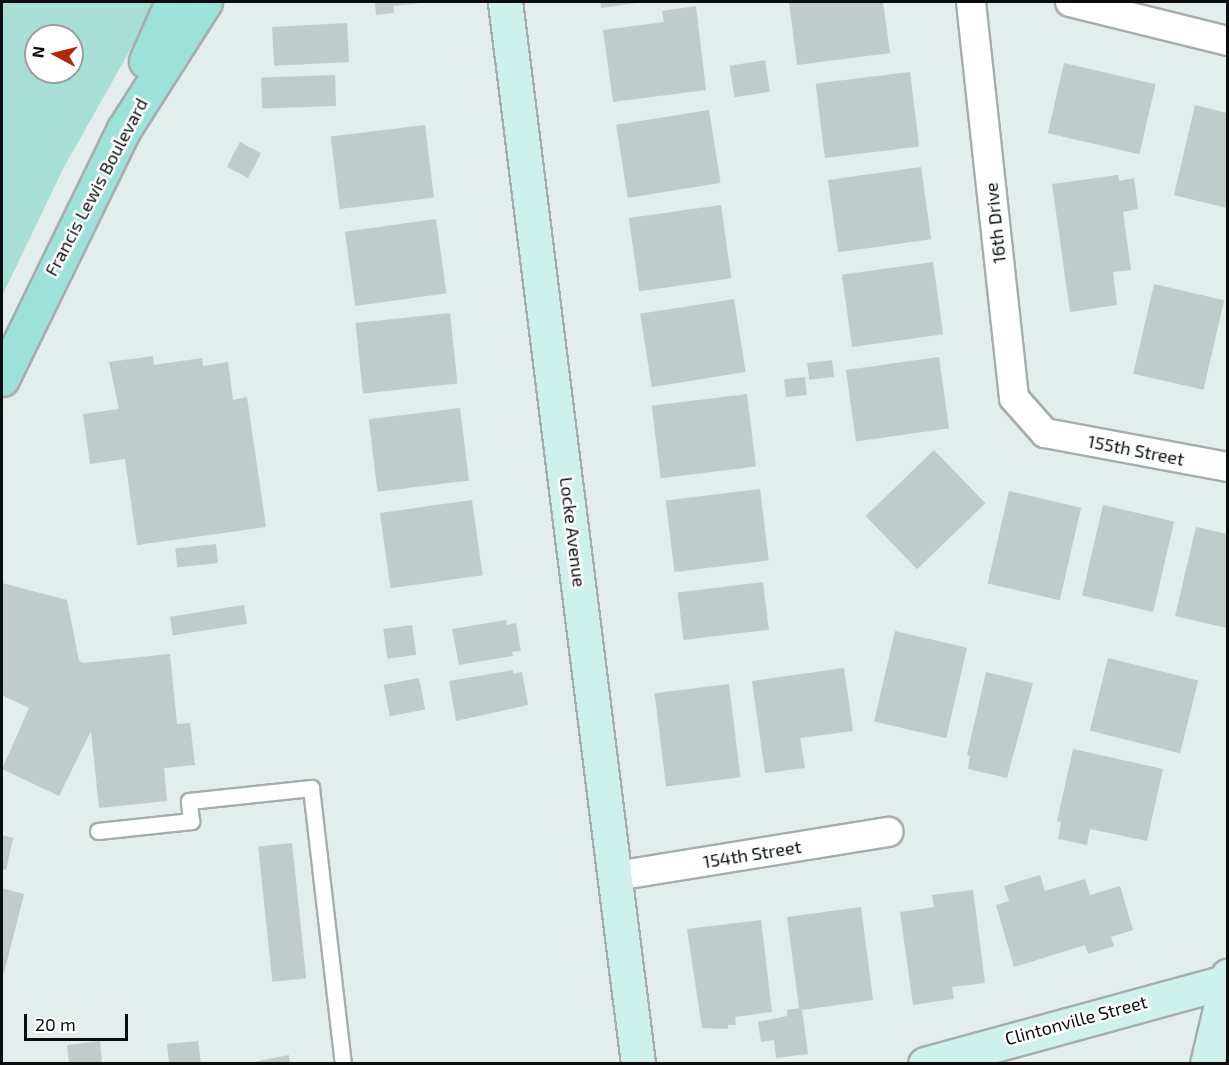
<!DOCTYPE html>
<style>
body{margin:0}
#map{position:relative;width:1229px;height:1065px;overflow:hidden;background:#e3edeb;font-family:"Exo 2",sans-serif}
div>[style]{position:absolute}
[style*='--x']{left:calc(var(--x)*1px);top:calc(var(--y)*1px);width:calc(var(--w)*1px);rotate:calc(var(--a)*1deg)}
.green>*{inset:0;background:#a7dfd5}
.building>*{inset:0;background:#c1cbc9;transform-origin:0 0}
.roads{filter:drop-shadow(2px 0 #a6aead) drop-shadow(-2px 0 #a6aead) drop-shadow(0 2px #a6aead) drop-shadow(0 -2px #a6aead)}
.lane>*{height:15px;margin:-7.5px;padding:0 7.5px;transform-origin:7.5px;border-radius:7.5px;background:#fff}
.street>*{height:28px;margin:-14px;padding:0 14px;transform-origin:14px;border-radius:14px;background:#fff}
.secondary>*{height:33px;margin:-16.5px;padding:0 16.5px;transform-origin:16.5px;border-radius:16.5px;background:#cef1ec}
.primary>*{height:33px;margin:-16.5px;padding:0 16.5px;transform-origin:16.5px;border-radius:16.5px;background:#9de2d9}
span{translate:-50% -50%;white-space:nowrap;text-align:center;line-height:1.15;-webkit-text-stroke:5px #fff;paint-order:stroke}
.street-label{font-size:18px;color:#0b0e0d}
.frame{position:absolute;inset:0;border:3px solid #0b0e0d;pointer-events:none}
.north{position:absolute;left:24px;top:24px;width:60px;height:60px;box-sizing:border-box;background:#fff;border:2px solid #9d9f9e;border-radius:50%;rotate:277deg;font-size:16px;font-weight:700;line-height:24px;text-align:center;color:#0b0e0d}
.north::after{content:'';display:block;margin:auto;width:21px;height:27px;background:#b42809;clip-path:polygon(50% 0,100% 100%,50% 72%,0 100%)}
.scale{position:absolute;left:24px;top:1014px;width:104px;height:27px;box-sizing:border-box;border:3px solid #0b0e0d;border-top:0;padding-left:8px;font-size:18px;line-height:21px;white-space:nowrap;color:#0b0e0d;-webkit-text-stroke:4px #fff;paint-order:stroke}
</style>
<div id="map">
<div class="green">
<div style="clip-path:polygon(evenodd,2px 2px,153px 2px,142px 29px,64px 167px,2px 296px,2px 2px,36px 36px,72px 36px,72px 72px,36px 72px,36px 36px)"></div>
</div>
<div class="building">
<div style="clip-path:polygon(375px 2px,420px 2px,421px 3px,393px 6px,394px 13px,376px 15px)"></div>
<div style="clip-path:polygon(600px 2px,637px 2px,637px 3px,601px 8px)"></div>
<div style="clip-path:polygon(789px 2px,883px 2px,890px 53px,797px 65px)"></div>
<div style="clip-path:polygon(696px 6px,706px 90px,613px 102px,603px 30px,664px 22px,662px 11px)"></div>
<div style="left:347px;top:23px;width:39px;height:75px;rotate:87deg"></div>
<div style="left:765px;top:60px;width:32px;height:36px;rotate:81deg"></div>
<div style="left:1064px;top:63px;width:94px;height:72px;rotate:13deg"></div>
<div style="left:910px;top:72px;width:75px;height:95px;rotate:83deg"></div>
<div style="left:335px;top:75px;width:31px;height:74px;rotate:88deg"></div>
<div style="clip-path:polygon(1195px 105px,1227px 113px,1227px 208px,1174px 195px)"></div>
<div style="left:709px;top:110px;width:74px;height:94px;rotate:81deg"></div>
<div style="left:425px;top:125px;width:73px;height:95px;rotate:83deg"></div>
<div style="left:240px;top:142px;width:24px;height:28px;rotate:28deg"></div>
<div style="left:921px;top:167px;width:73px;height:94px;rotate:82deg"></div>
<div style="clip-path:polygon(1118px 175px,1119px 181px,1134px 178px,1138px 209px,1123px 212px,1131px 270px,1113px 272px,1117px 305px,1070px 312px,1052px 184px)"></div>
<div style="left:721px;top:205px;width:74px;height:93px;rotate:82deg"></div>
<div style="left:436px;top:219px;width:75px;height:92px;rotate:82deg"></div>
<div style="left:933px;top:262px;width:73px;height:92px;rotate:82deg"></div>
<div style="left:1154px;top:284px;width:72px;height:92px;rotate:13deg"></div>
<div style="left:734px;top:299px;width:74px;height:95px;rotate:81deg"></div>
<div style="left:450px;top:313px;width:71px;height:95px;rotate:84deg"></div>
<div style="clip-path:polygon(153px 356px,154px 365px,202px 358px,203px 366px,228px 362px,233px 400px,247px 397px,266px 527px,137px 545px,125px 459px,90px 464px,83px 414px,119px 409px,109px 362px)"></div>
<div style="left:939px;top:357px;width:72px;height:94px;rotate:82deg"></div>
<div style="left:832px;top:360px;width:17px;height:25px;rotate:83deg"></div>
<div style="left:805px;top:377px;width:18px;height:21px;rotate:84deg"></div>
<div style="left:747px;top:394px;width:73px;height:96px;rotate:83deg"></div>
<div style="left:460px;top:408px;width:73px;height:92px;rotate:83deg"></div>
<div style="left:934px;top:450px;width:74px;height:95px;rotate:46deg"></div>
<div style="left:760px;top:489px;width:72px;height:95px;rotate:83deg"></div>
<div style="left:1009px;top:491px;width:74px;height:95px;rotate:13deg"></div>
<div style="left:472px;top:500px;width:76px;height:93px;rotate:82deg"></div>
<div style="left:1103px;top:505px;width:73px;height:93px;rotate:13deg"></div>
<div style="clip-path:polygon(1196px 527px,1227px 534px,1227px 628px,1175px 616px)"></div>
<div style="left:216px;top:544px;width:19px;height:41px;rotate:84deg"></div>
<div style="left:763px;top:582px;width:48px;height:86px;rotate:83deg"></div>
<div style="clip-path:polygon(2px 583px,67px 600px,79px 661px,83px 663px,170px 654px,177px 724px,190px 723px,195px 765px,164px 768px,167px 801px,99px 808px,91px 731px,59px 796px,2px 769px,29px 708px,2px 695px)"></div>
<div style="left:244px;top:605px;width:19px;height:75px;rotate:81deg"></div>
<div style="clip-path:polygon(506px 620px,507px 625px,516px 623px,521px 651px,512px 652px,513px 656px,459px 665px,452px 629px)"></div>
<div style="left:412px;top:625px;width:30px;height:29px;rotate:82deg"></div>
<div style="left:895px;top:631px;width:74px;height:93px;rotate:13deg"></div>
<div style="left:1108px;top:658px;width:93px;height:75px;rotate:14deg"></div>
<div style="clip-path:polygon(844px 668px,853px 731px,800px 738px,805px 768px,765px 773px,752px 681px)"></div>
<div style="clip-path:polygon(513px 670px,513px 674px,522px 672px,528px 705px,456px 721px,449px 681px)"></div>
<div style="clip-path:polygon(986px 672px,1033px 683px,1007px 778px,968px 769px,970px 756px,967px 755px)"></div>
<div style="left:419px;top:678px;width:32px;height:36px;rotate:79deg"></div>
<div style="left:729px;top:684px;width:94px;height:75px;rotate:83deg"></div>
<div style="clip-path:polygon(1073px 749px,1163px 769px,1147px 841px,1090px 829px,1087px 845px,1058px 839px,1061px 822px,1057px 821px)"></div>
<div style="clip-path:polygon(2px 835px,13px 838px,6px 870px,2px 869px)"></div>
<div style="left:292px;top:843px;width:136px;height:34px;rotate:84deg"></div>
<div style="clip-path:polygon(1040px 875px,1045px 891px,1085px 879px,1090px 895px,1120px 886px,1133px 930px,1111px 937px,1114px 946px,1088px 954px,1085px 945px,1014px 967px,996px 905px,1009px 901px,1004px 886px)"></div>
<div style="clip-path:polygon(2px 888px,24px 894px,4px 973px,2px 972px)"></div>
<div style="clip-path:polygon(973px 890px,985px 983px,952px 987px,954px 999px,913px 1005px,900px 912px,934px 907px,932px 895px)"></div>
<div style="clip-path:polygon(861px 907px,873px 1000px,802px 1010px,808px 1054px,776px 1058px,774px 1040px,761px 1042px,758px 1022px,787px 1016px,787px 1010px,799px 1008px,787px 917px)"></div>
<div style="clip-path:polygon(761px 920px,772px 1012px,735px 1017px,736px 1025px,728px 1025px,728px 1029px,702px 1028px,687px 929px)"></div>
<div style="clip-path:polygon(100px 1041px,102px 1064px,69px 1064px,67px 1045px)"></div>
<div style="clip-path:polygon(198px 1041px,201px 1064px,169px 1064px,167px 1044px)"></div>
<div style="clip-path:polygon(289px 1055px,290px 1064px,253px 1064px,253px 1062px)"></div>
</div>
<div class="roads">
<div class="lane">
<div style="--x:98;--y:831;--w:94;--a:-6.1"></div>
<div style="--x:191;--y:821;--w:20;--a:-96"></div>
<div style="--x:189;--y:801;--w:123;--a:-6.1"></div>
<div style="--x:311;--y:788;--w:278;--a:83.4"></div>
</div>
<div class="street">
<div style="--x:971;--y:2;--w:398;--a:83.8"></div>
<div style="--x:1014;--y:398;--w:47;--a:48.5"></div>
<div style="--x:1045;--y:433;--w:186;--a:10.5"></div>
<div style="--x:1070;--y:2;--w:163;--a:13.9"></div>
<div style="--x:616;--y:876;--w:276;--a:-9.2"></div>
</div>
<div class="secondary">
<div style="--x:505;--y:2;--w:1070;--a:82.86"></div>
<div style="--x:925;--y:1064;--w:314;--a:-15.3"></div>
<div style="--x:1207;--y:1064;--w:91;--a:-76.7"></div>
</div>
<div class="primary">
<div style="--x:146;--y:61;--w:64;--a:-66.2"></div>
<div style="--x:2;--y:379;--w:278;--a:-64"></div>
<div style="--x:124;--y:129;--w:151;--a:-57.5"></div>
</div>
</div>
<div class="street-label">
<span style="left:96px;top:187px;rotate:-62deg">Francis Lewis Boulevard</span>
<span style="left:995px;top:223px;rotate:-96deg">16th Drive</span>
<span style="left:1136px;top:450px;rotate:11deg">155th Street</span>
<span style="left:573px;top:532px;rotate:83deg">Locke Avenue</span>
<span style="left:752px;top:854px;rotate:-9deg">154th Street</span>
<span style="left:1076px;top:1020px;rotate:-15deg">Clintonville Street</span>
</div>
<div class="frame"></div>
<div class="north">N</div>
<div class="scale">20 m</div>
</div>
